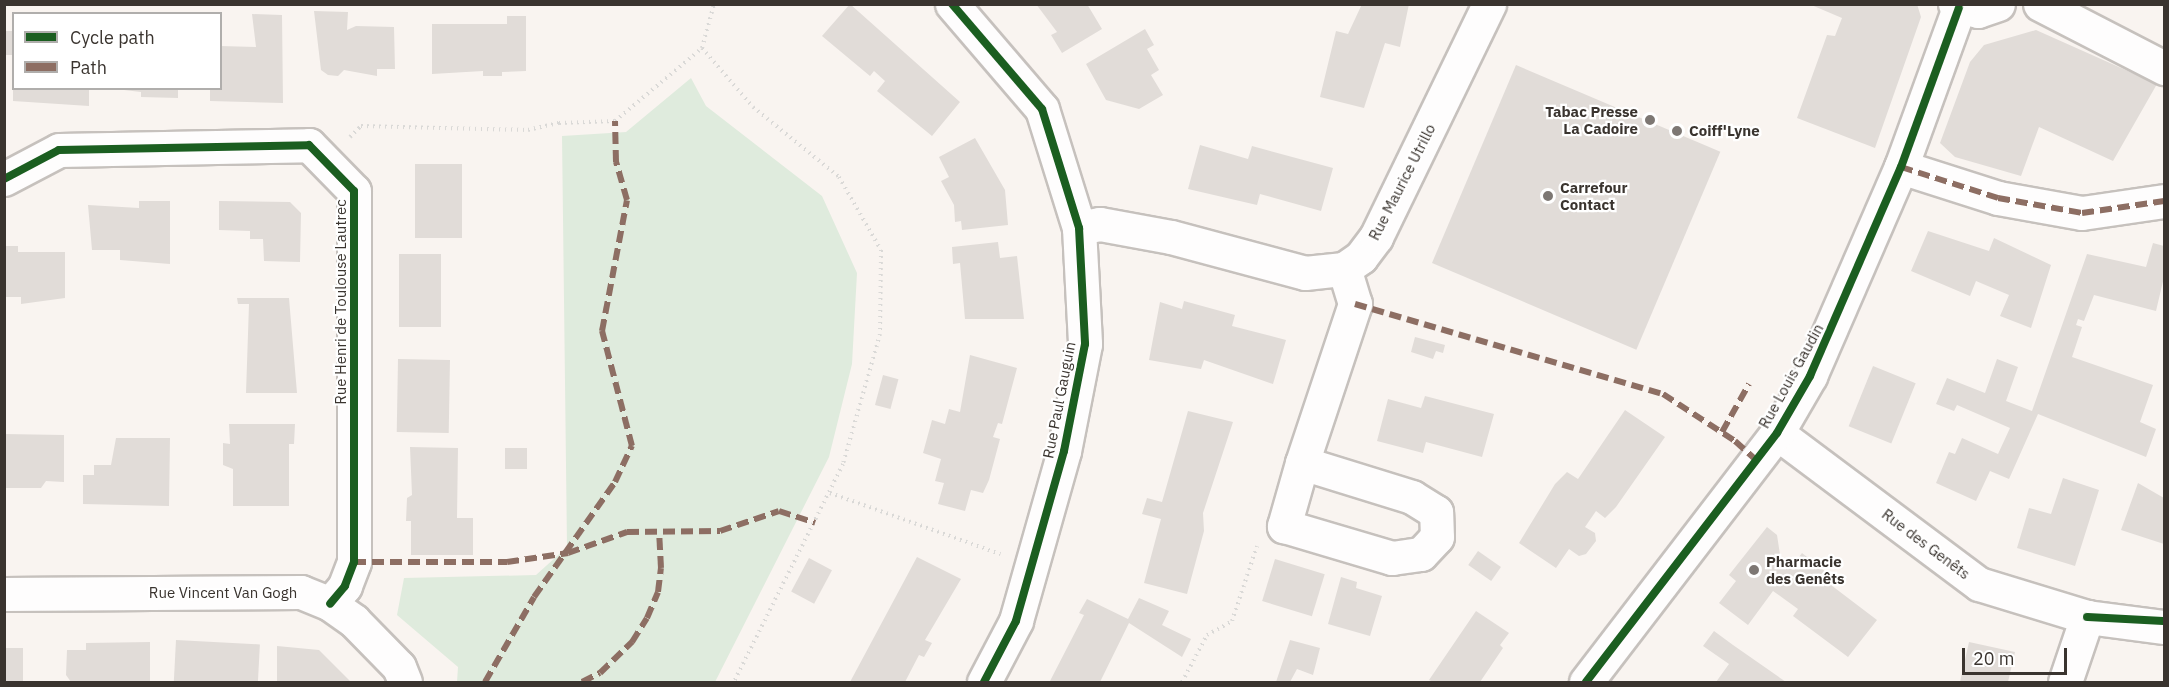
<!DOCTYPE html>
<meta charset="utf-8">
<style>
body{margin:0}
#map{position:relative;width:2169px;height:687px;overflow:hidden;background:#f9f4f0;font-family:"IBM Plex Sans",sans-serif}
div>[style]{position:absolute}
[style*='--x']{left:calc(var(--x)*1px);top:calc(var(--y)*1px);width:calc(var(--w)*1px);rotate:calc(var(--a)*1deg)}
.green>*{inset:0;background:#dfebdd}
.building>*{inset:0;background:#e1dcd8;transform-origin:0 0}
.path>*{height:4px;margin-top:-2px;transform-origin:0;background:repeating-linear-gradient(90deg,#dad9d7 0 1.5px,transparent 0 6px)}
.roads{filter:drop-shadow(2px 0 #c6c1bd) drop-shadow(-2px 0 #c6c1bd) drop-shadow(0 2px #c6c1bd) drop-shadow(0 -2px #c6c1bd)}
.minor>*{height:33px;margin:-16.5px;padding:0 16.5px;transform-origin:16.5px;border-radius:16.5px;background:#fefdfd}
.tertiary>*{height:33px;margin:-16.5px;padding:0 16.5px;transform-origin:16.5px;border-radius:16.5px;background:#fefdfd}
.quiet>*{height:6px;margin-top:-3px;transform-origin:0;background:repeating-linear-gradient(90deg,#8d6e63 0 12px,transparent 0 18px)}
.cycleway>*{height:8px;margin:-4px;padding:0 4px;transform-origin:4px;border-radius:4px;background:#1b5e20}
.dots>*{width:16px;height:16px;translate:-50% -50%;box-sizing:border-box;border:3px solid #fff;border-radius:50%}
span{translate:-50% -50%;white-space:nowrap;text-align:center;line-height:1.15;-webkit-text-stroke:4.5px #fff;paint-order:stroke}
.poi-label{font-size:15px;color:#3a342f;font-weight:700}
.right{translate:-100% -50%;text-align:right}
.left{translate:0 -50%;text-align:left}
.street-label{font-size:15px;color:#3a342f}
.frame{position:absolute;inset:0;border:6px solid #3a342f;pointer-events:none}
.legend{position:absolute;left:12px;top:12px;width:210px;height:78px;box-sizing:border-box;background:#fff;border:2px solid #b0aeac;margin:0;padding:8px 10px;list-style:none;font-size:18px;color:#3a342f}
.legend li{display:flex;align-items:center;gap:12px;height:30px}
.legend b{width:30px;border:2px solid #b0aeac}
.scale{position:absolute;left:1962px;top:648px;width:105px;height:27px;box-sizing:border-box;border:3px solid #3a342f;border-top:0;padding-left:8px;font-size:18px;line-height:21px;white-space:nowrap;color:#3a342f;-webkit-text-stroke:4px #fff;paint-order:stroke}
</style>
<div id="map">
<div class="green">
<div style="clip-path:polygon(691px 78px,706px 106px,822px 196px,857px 273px,852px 364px,829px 457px,715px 682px,457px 682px,458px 667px,397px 615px,404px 578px,536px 575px,567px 547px,562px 136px,626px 132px)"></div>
</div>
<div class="building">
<div style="clip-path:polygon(850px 4px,960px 102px,932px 136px,877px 91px,885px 81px,874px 71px,870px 76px,822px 36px)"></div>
<div style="clip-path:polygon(1036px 4px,1087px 4px,1102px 29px,1062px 53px,1051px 35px,1057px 32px)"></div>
<div style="clip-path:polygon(1362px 4px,1409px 4px,1400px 47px,1385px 43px,1364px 108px,1320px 97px,1336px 31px,1348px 34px)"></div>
<div style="clip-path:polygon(1809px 4px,1917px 4px,1921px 17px,1875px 148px,1797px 118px,1827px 35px,1835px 36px,1842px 18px)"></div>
<div style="clip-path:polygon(314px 11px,348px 12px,347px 30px,356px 26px,394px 27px,395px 69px,377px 69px,377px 76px,344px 70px,338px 76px,328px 75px,321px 70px)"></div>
<div style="clip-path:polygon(252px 14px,282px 15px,283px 103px,210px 101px,210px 88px,220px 88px,220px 46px,256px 47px)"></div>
<div style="clip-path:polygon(507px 16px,526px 16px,526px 71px,502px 72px,502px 76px,483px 76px,483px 71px,432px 74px,432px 24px,507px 24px)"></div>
<div style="clip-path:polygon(1145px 29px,1154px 45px,1147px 49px,1159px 70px,1151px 75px,1163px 95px,1139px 109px,1106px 100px,1086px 64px)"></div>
<div style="clip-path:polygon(2036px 30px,2157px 84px,2113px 161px,2039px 127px,2021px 176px,1955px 157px,1940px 143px,1970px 62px,1984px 45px)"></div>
<div style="left:4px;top:31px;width:10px;height:24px"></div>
<div style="left:1516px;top:65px;width:222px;height:215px;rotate:23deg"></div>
<div style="clip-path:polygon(13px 88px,89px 88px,89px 106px,13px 101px)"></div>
<div style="clip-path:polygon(107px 88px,178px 88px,178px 98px,141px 97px,141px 92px)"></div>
<div style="clip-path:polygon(975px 138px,1005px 190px,1008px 225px,962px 230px,961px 221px,955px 222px,954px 205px,941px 181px,949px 177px,939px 157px)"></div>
<div style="clip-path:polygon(1200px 145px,1248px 159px,1252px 146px,1333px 168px,1321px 211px,1260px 194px,1257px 205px,1188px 189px)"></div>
<div style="left:415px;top:164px;width:47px;height:74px"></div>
<div style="clip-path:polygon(139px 201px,170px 201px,170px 264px,120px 260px,120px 250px,92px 250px,88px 205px,139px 208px)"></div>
<div style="clip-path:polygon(219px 201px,290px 202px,301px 213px,300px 262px,264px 261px,263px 239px,250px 239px,250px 231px,219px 230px)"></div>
<div style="clip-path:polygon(1928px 231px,1989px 251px,1994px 238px,2051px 265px,2031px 328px,2000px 316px,2009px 295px,1976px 281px,1970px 296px,1911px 271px)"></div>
<div style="clip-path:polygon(998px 242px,1000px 258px,1017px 256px,1024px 319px,965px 319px,960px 263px,953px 264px,952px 247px)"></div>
<div style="clip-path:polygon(2153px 243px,2164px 246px,2164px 277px,2156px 311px,2094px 295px,2084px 321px,2078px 319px,2076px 325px,2082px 327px,2072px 357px,2153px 385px,2140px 422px,2156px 429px,2146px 457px,2038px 414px,2009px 479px,1990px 471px,1976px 501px,1936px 483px,1949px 452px,1955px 454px,1962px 438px,1998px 454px,2010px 428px,1957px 405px,1954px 411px,1936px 404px,1947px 378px,1985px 393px,1997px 359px,2018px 367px,2006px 401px,2032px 411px,2087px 254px,2146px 267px)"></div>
<div style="clip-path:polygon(4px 246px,18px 246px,18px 252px,65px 252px,65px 298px,21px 304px,21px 297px,4px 297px)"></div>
<div style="left:399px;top:254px;width:42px;height:73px"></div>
<div style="clip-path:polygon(237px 298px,289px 298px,297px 393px,246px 393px,249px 304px,238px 304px)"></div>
<div style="clip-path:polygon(1184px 301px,1235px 315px,1232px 326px,1286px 340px,1273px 384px,1204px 360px,1201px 369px,1149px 360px,1160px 302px,1182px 309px)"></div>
<div style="clip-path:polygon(1415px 337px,1445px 345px,1443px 353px,1436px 351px,1433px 359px,1411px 352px)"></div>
<div style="clip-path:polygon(970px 355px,1017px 368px,1002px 424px,998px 423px,993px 437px,1000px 439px,989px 480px,983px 493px,971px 490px,965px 511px,938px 504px,944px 483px,935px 481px,941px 459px,923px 453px,932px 420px,945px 424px,949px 409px,960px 412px)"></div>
<div style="left:398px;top:359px;width:52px;height:73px;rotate:1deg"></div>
<div style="left:1873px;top:366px;width:46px;height:65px;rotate:22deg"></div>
<div style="left:883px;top:375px;width:16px;height:31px;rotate:15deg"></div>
<div style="clip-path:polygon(1425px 396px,1494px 414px,1482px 457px,1426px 442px,1423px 453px,1377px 441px,1388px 399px,1421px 408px)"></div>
<div style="clip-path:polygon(1625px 410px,1665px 437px,1616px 507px,1605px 518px,1596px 511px,1585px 527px,1595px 533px,1596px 541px,1586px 554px,1579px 556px,1569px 549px,1556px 568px,1519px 543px,1555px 484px,1567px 472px,1578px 479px)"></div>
<div style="clip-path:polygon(1188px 411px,1233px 422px,1203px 513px,1204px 531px,1187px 594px,1144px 583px,1161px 519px,1142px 514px,1147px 498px,1162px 502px)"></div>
<div style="clip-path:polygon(229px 424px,295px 424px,294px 444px,289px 444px,289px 506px,233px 506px,233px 469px,223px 465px,223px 443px,230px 444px)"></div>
<div style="clip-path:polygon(4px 434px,64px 435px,64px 482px,46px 481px,41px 488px,4px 488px)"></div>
<div style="clip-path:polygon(116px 438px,170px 438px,169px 506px,83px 504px,83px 475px,94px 475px,94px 465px,111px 465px)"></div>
<div style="clip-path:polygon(410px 447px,458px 448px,457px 518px,473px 518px,473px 555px,411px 555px,411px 521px,406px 521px,407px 498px,412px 495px)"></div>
<div style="left:505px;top:448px;width:22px;height:21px"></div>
<div style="clip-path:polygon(2063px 478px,2099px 490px,2075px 566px,2017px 548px,2029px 508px,2051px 514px)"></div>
<div style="clip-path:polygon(2138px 483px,2164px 498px,2164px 544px,2121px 530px)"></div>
<div style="clip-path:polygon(1767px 527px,1777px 535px,1781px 561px,1791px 568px,1802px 553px,1827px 573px,1823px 579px,1877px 620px,1848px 657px,1793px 616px,1798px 609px,1773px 591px,1748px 625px,1719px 603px,1736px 581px,1729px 575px)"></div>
<div style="left:1478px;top:551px;width:28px;height:17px;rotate:35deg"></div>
<div style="clip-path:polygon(917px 557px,961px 579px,925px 640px,932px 643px,924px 657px,919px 655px,905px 682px,850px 682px)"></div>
<div style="left:809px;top:558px;width:26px;height:38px;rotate:28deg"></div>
<div style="left:1275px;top:559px;width:52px;height:44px;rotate:17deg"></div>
<div style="clip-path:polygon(1341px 577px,1357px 582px,1356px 588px,1382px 596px,1370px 636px,1328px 624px)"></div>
<div style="clip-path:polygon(1139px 598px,1169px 611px,1162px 625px,1191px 639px,1182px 657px,1129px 623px,1100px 682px,1050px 681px,1084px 615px,1079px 613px,1087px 599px,1128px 619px)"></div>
<div style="clip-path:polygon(1476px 611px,1509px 633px,1500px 645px,1503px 648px,1480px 682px,1433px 682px,1429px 680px)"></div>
<div style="clip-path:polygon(1714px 631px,1733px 645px,1786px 682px,1716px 682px,1729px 664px,1703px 646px)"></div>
<div style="left:176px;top:640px;width:84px;height:42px;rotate:3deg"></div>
<div style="clip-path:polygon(1290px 640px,1320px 648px,1313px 675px,1297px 669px,1290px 682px,1276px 682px)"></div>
<div style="clip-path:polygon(150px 642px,150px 682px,71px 682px,66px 675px,67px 650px,86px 650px,86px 643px)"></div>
<div style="clip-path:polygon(1969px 642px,2015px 652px,2008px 682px,1960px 682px)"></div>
<div style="clip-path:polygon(277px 646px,319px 650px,351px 682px,277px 682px)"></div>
<div style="left:4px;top:648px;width:19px;height:34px"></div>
</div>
<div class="path">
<div style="--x:702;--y:48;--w:46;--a:-74.7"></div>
<div style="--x:350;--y:137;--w:16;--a:-45"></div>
<div style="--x:361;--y:126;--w:167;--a:1.4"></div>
<div style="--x:528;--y:130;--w:32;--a:-13"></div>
<div style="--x:559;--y:123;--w:56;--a:-2"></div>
<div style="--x:615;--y:121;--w:114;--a:-40"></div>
<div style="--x:702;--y:48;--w:78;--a:49.2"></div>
<div style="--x:753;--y:107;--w:111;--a:39.1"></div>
<div style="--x:839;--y:177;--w:84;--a:60.1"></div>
<div style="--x:881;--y:250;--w:84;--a:90.7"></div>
<div style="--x:880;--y:334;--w:135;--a:105.9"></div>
<div style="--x:843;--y:464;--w:244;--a:116.6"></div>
<div style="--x:830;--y:493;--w:181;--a:19.7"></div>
<div style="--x:1182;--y:682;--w:53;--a:-62"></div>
<div style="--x:1207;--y:635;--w:29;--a:-29"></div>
<div style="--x:1232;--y:621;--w:79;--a:-71.6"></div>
</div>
<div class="roads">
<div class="minor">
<div style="--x:952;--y:4;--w:138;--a:49.4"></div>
<div style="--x:1042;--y:109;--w:125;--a:72.7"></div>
<div style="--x:1079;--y:228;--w:116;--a:87"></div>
<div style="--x:1085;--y:344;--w:109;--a:101.1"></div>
<div style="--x:1064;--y:451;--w:177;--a:105.8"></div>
<div style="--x:1016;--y:621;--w:69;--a:117.7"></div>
<div style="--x:2040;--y:4;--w:140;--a:27.3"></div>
<div style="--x:1901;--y:167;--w:102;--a:17.7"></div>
<div style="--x:1998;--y:198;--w:85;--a:10.1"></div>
<div style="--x:2082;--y:213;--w:83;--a:-8.3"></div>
<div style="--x:4;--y:179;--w:62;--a:-27.8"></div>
<div style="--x:59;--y:150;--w:250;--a:-1.1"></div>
<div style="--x:309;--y:145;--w:64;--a:45.6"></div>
<div style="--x:354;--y:191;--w:371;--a:90"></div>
<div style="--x:354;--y:562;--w:26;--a:111"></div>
<div style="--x:345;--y:586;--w:23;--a:130"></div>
<div style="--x:1079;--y:228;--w:21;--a:-11"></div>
<div style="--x:1100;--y:224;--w:72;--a:10.4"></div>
<div style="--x:1171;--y:237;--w:139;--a:15"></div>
<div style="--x:1305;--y:273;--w:39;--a:-6"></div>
<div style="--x:1344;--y:269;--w:21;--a:-35"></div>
<div style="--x:1361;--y:257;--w:25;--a:-53"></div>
<div style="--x:1376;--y:237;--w:259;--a:-64.1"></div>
<div style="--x:1777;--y:433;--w:252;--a:36.8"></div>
<div style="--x:1979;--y:584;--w:113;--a:17"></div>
<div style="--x:2087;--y:617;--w:78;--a:7.4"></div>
<div style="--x:1302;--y:463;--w:66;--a:105.9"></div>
<div style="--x:1284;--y:526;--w:113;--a:16.5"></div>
<div style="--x:1392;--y:558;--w:29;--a:-8"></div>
<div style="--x:1421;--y:554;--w:23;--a:-47"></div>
<div style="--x:1437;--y:537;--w:25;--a:-92"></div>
<div style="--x:1436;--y:512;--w:28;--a:-148"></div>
<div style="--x:1412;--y:497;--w:115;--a:-162.8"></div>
<div style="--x:1302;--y:463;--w:168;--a:-71.6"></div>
<div style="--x:1355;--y:304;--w:37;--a:-107"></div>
<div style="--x:4;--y:594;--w:297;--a:-0.4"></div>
<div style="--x:301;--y:592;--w:31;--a:22"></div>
<div style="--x:330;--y:604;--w:29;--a:35"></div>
<div style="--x:354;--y:621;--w:64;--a:45.6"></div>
<div style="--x:399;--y:667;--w:16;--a:68"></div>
<div style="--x:2065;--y:682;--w:69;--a:-71.3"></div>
</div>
<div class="tertiary">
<div style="--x:1955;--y:4;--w:24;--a:17"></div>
<div style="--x:1978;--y:11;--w:21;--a:-19"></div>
<div style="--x:1586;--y:682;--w:314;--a:-52.5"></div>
<div style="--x:1777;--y:433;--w:66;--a:-59.9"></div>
<div style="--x:1810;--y:376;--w:228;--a:-66.5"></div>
<div style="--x:1901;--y:167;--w:169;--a:-70"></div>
</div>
</div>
<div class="quiet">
<div style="--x:1901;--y:167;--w:102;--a:17.7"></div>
<div style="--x:1998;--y:198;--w:85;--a:10.1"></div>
<div style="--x:2082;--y:213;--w:83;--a:-8.3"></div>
<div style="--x:1355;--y:304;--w:321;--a:16.3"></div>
<div style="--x:1663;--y:394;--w:86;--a:33.1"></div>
<div style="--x:1735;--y:441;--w:28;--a:42"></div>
<div style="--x:1722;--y:432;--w:55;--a:-60.6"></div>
<div style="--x:354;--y:562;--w:153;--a:0"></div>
<div style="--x:507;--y:562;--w:62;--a:-8.4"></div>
<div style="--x:568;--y:553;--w:63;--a:-19.6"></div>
<div style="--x:627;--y:532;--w:93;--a:-0.6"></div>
<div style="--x:720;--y:531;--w:62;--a:-18.7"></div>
<div style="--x:779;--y:511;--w:38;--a:18"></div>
<div style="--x:485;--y:682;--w:98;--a:-60"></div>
<div style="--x:534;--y:597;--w:141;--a:-54.8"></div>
<div style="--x:615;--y:482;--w:40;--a:-65"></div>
<div style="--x:632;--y:446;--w:119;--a:-104.6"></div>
<div style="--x:602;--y:331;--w:133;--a:-79.2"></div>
<div style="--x:627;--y:200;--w:40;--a:-106"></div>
<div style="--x:616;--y:162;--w:41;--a:-91.4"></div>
<div style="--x:582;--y:682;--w:20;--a:-27"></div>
<div style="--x:600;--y:673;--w:45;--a:-44.1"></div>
<div style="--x:632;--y:642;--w:28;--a:-58"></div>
<div style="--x:647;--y:618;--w:28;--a:-67"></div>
<div style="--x:658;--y:592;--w:24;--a:-83"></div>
<div style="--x:661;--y:568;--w:36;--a:-93"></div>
</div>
<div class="cycleway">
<div style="--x:952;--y:4;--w:138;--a:49.4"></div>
<div style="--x:1042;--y:109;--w:125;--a:72.7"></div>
<div style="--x:1079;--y:228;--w:116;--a:87"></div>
<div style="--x:1085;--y:344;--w:109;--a:101.1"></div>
<div style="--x:1064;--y:451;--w:177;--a:105.8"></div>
<div style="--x:1016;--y:621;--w:69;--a:117.7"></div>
<div style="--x:4;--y:179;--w:62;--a:-27.8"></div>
<div style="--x:59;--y:150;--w:250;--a:-1.1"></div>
<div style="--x:309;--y:145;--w:64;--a:45.6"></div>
<div style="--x:354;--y:191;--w:371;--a:90"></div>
<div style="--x:354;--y:562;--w:26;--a:111"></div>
<div style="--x:345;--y:586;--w:23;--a:130"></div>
<div style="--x:2087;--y:617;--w:77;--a:3"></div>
<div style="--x:1586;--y:682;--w:314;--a:-52.5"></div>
<div style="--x:1777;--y:433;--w:66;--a:-59.9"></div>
<div style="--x:1810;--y:376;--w:228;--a:-66.5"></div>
<div style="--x:1901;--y:167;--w:169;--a:-70"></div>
</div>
<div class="dots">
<div style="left:1650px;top:120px;background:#7d7773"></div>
<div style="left:1677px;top:131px;background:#7d7773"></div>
<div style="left:1548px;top:196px;background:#7d7773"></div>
<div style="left:1754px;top:570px;background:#7d7773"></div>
</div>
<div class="poi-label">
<span class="right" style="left:1638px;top:120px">Tabac Presse<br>La Cadoire</span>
<span class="left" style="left:1689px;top:131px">Coiff'Lyne</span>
<span class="left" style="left:1560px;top:196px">Carrefour<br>Contact</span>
<span class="left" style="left:1766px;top:570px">Pharmacie<br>des Genêts</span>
</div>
<div class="street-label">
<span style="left:1402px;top:182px;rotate:-63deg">Rue Maurice Utrillo</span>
<span style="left:341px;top:302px;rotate:-90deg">Rue Henri de Toulouse Lautrec</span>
<span style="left:1791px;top:376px;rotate:-61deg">Rue Louis Gaudin</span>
<span style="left:1059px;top:400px;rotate:-79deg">Rue Paul Gauguin</span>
<span style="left:1926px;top:544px;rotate:37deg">Rue des Genêts</span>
<span style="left:223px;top:593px">Rue Vincent Van Gogh</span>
</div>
<div class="frame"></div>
<ul class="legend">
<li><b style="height:8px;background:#1b5e20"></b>Cycle path</li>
<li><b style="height:8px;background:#8d6e63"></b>Path</li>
</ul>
<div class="scale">20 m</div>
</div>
